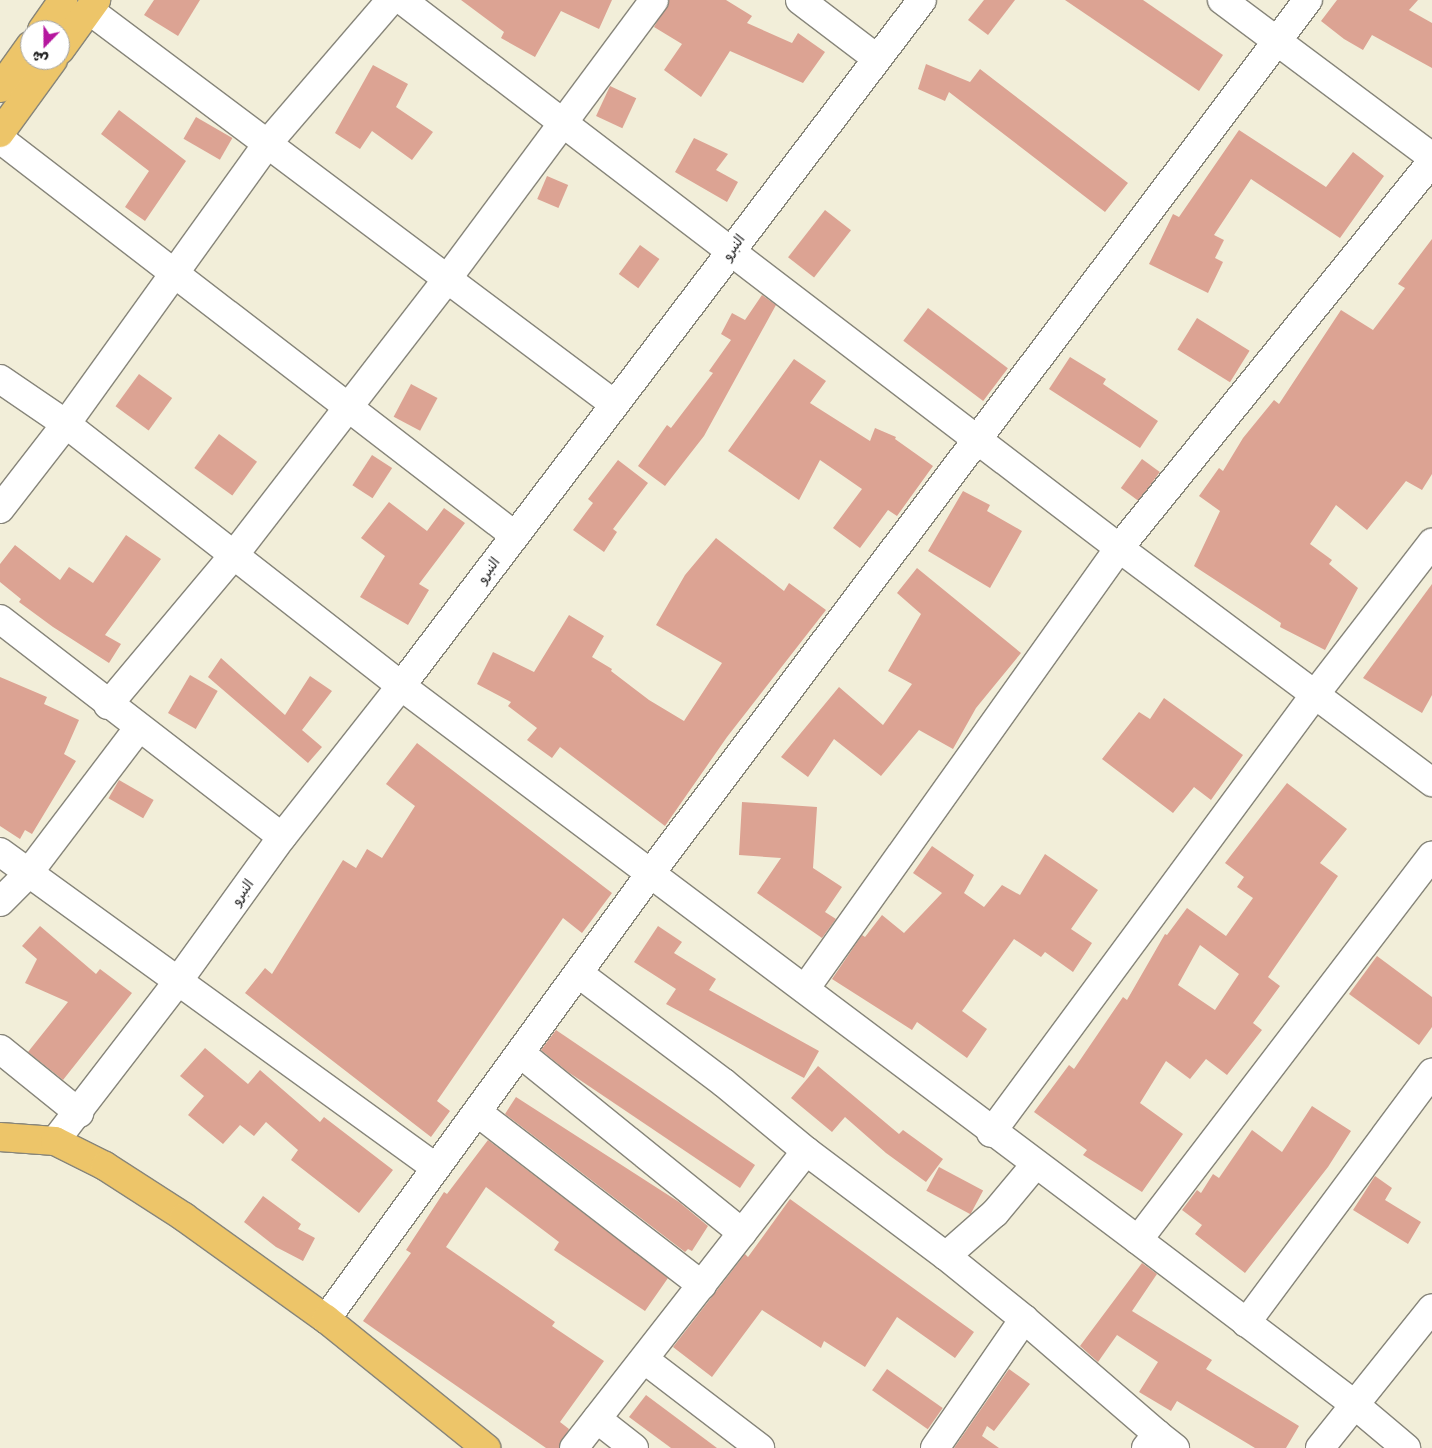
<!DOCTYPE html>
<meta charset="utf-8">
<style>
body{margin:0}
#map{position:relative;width:1432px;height:1448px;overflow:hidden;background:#f2eed9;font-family:Delius,"Playpen Sans Arabic",sans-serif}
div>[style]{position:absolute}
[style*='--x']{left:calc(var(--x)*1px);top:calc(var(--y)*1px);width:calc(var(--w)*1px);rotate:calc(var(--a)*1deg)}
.building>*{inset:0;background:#dca393;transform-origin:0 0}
.roads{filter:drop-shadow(1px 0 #87857a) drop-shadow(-1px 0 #87857a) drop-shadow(0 1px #87857a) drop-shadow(0 -1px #87857a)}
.minor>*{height:28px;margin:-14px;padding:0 14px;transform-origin:14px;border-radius:14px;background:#fff}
.major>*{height:28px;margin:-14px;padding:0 14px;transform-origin:14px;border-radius:14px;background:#edc569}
span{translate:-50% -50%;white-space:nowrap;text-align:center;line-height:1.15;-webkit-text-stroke:4px #fff;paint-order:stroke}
.street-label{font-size:14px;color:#1c1c1c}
.north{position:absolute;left:20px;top:20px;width:50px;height:50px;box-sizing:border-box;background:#fff;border:1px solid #a4a4a4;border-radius:50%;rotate:202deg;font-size:14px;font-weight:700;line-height:20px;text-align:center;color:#1c1c1c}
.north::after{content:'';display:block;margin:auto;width:18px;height:22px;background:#b5179e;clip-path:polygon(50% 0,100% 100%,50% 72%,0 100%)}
</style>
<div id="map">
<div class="building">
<div style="clip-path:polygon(154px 0,200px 0,178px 36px,144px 15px)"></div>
<div style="clip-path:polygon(461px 0,612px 0,599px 29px,561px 11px,535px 57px,501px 38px,504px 32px)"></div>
<div style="clip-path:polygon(669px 0,726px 0,752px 16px,747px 23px,792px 43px,798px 33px,825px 52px,803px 83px,730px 51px,701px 97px,664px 70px,682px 44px,654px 27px)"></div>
<div style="clip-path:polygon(984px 0,1015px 0,988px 35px,968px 20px)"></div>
<div style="clip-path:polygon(1065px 0,1143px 0,1223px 55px,1199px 91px)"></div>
<div style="clip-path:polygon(1337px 0,1418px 0,1409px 10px,1432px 23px,1432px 68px,1372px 35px,1363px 50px,1344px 39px,1321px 21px)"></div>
<div style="clip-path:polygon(926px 64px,970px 82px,980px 69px,1128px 183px,1105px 212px,949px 92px,945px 101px,918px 89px)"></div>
<div style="clip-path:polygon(373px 65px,408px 84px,396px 107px,433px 132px,412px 160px,372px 131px,360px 149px,335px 133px)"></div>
<div style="left:610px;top:86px;width:29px;height:33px;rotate:25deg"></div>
<div style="clip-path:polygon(119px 110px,186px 161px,145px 221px,125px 207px,149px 171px,101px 134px)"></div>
<div style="left:196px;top:117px;width:42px;height:25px;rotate:30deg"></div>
<div style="clip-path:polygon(1239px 130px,1326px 187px,1353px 152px,1384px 176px,1340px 238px,1251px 179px,1214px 235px,1224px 240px,1215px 258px,1223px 262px,1208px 293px,1149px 264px,1173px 214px,1179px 217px)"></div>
<div style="clip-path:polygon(694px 138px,728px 154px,716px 170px,738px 182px,727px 202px,675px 172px)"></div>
<div style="left:547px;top:176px;width:23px;height:25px;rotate:23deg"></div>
<div style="left:825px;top:210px;width:33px;height:60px;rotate:38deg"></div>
<div style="clip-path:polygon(1432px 239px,1432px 474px,1422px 490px,1406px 481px,1367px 530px,1336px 505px,1310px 544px,1332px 560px,1329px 564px,1358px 588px,1325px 650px,1280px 627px,1281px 623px,1194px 566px,1220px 511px,1199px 496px,1219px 468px,1223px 471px,1243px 438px,1274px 400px,1279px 404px,1341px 310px,1373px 330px,1405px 288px,1398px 284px)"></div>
<div style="left:640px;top:245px;width:24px;height:36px;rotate:36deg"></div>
<div style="clip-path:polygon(762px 295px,776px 305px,704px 436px,665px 486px,638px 466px,667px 425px,671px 428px,713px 373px,709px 371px,731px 340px,721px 334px,732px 313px,745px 320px)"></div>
<div style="left:928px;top:308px;width:100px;height:41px;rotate:37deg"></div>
<div style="left:1197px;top:318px;width:62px;height:37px;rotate:32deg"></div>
<div style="clip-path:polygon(1070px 357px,1106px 379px,1103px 384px,1158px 421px,1140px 448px,1049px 389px)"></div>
<div style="clip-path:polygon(794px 359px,826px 381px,810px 403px,870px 441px,875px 428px,896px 437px,895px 439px,933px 466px,897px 516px,888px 510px,860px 548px,833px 528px,862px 489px,820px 460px,799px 500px,728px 451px)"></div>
<div style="left:139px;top:374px;width:41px;height:40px;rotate:36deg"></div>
<div style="left:411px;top:384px;width:30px;height:37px;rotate:28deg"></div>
<div style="left:219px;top:434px;width:47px;height:42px;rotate:36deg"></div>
<div style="left:372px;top:455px;width:24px;height:36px;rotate:33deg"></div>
<div style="left:1142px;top:459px;width:22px;height:36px;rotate:36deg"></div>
<div style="clip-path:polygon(618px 460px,648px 483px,613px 529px,617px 532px,604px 552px,573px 530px,593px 503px,588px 499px)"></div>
<div style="clip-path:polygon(963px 491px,990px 505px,987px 511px,1022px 531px,990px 588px,928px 551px)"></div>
<div style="clip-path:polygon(389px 502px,427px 531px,444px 508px,465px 523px,419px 584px,429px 590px,408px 625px,360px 597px,385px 556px,361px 538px)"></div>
<div style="clip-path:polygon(126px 535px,161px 559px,105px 635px,121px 644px,109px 663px,53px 627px,19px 602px,21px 599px,0 582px,0 564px,15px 545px,60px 580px,69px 567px,93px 583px)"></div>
<div style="clip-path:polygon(716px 538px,784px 591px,789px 583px,826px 610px,727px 737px,665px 826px,560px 747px,552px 758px,527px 740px,537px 728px,508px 706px,511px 702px,477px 684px,493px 652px,534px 672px,569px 615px,604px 636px,592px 657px,612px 669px,611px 671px,649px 700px,684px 721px,722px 663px,656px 625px,685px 575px)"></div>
<div style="clip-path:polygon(917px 568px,1021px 653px,976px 708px,953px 749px,919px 730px,881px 776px,834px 739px,808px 777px,781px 757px,839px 687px,883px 725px,912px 684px,888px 671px,921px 614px,897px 593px)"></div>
<div style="clip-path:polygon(1432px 584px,1432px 695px,1422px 713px,1363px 678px)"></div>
<div style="clip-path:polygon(221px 658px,285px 715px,310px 676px,332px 691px,302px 730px,322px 747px,308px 763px,208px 677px)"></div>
<div style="left:190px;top:675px;width:32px;height:44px;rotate:30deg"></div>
<div style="clip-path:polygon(0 677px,47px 697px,44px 704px,79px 720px,64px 754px,76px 761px,32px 834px,25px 830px,20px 839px,0 826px)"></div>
<div style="clip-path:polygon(1164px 698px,1243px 755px,1211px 800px,1194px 787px,1173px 813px,1102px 759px,1139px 712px,1150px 719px)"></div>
<div style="clip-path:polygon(417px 743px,612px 893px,582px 933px,563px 918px,437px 1101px,450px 1111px,431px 1137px,245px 993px,265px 968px,272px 974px,343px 860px,356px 868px,367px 849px,382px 858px,415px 806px,386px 784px)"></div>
<div style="left:119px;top:780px;width:40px;height:21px;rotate:30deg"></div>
<div style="clip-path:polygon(evenodd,1287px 783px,1347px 829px,1320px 863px,1338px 876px,1268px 977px,1280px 986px,1253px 1023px,1262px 1030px,1227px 1075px,1206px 1059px,1190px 1079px,1166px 1061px,1140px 1103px,1183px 1134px,1142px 1192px,1083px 1155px,1087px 1150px,1034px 1112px,1069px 1065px,1074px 1069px,1123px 997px,1127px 1000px,1165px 934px,1167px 935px,1187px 908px,1226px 936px,1253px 898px,1237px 887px,1244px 877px,1225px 863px,1287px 783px,1200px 945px,1239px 974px,1215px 1010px,1178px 985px,1200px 945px)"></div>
<div style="clip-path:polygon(742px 802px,817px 807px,813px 868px,842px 887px,825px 912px,836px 919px,822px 938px,757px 893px,781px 858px,739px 855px)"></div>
<div style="clip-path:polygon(932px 846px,974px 875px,964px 893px,984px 907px,1002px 885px,1020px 895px,1045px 854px,1098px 890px,1071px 929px,1092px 943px,1073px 972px,1045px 952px,1041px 957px,1014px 939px,962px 1011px,987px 1029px,967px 1058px,917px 1022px,912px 1030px,832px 979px,862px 935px,865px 937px,882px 915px,904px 933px,942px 893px,913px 873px)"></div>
<div style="clip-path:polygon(40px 926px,96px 974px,100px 969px,132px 993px,63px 1080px,28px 1052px,68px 1002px,25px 983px,37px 959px,22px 946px)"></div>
<div style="clip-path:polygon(658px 926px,682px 942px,674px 953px,716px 979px,709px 990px,819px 1051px,804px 1078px,666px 1004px,676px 989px,634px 962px)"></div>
<div style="clip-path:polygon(1377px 956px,1432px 997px,1432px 1027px,1419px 1045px,1349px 994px)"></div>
<div style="clip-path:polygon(556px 1030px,755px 1165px,740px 1188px,568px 1072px,541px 1050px)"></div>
<div style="clip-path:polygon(205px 1048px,248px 1084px,260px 1070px,320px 1122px,324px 1117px,393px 1170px,359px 1213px,291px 1160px,298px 1150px,266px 1122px,254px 1136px,240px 1125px,223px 1144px,188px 1115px,204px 1096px,180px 1076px)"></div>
<div style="clip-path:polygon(818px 1066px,899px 1134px,903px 1130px,943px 1159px,926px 1182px,886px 1153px,845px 1117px,832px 1132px,791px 1098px)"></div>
<div style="clip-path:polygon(516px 1097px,679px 1202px,708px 1226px,692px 1251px,688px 1249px,685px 1252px,505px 1114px)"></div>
<div style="clip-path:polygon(1312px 1106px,1351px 1131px,1328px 1167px,1245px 1273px,1195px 1234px,1202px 1225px,1182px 1210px,1197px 1190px,1201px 1193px,1213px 1174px,1219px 1178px,1252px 1130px,1282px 1152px)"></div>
<div style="clip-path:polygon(488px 1140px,668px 1278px,645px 1311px,554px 1250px,559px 1242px,486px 1187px,446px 1247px,555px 1322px,552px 1326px,604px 1361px,560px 1422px,569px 1429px,559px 1448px,546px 1448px,363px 1321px,411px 1253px,406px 1250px,444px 1192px,447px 1194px)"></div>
<div style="left:939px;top:1167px;width:50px;height:27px;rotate:28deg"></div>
<div style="clip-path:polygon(1375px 1176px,1392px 1188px,1385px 1200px,1421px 1222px,1408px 1244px,1353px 1210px)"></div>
<div style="clip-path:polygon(263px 1196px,301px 1224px,298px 1229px,315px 1238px,303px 1261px,276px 1247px,244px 1222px)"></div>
<div style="clip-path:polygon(790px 1199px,974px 1332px,955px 1358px,897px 1317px,865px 1367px,824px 1341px,821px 1348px,762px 1310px,712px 1377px,673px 1347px,745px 1254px,748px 1257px)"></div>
<div style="clip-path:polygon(1142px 1263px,1157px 1274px,1132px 1311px,1212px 1360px,1206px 1369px,1299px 1426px,1286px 1448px,1255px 1448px,1177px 1401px,1171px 1411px,1139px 1392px,1158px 1362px,1117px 1335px,1098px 1362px,1080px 1346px)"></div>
<div style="left:887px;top:1369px;width:68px;height:26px;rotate:35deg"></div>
<div style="clip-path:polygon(1009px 1369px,1030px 1384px,994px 1431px,987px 1426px,982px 1436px,999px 1448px,954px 1448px)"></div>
<div style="clip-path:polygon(646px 1395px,717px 1448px,671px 1448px,629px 1417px)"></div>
</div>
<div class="roads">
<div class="minor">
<div style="--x:402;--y:0;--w:902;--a:37.39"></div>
<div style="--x:1119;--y:548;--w:391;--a:36.8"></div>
<div style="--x:800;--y:0;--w:96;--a:37.3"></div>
<div style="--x:1222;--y:0;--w:262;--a:36.8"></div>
<div style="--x:89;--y:10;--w:656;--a:36.89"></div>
<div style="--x:0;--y:139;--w:649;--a:37.61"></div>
<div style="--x:0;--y:379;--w:80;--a:34.3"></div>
<div style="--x:66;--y:424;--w:425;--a:38"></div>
<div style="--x:401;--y:686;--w:922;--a:36.93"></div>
<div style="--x:1138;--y:1240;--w:273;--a:37.2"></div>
<div style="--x:1355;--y:1405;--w:67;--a:40.1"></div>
<div style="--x:0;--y:509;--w:108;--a:-52.2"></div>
<div style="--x:66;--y:424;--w:345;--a:-54.3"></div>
<div style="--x:267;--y:144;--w:190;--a:-49.3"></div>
<div style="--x:0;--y:619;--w:356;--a:37.7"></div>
<div style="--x:108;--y:705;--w:196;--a:-50"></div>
<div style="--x:234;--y:555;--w:349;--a:-52.3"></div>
<div style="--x:447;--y:279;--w:347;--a:-53.4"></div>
<div style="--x:0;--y:852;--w:538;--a:35.93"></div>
<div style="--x:0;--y:902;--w:38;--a:-45"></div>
<div style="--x:27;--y:875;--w:183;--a:-52.8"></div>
<div style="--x:578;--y:973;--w:183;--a:37"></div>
<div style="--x:724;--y:1083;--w:107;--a:39.7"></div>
<div style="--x:805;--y:989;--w:541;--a:-54.55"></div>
<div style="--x:1119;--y:548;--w:497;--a:-51"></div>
<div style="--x:0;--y:1049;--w:102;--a:39"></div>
<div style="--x:520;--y:1053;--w:286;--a:39"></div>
<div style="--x:477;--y:1112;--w:284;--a:37.6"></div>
<div style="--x:991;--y:1133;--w:547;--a:-53.55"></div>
<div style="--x:1316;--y:693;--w:190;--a:-52.3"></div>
<div style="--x:55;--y:1141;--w:202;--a:-52.4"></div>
<div style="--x:178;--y:981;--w:178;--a:-54.2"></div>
<div style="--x:282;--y:837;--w:192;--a:-51.8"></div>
<div style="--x:401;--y:686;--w:861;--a:-52.78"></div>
<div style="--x:1138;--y:1240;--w:484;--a:-52.6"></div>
<div style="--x:326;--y:1319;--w:550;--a:-53.94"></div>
<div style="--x:650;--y:874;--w:1094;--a:-53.03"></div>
<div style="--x:1024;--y:1319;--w:176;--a:40.8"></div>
<div style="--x:1246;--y:1323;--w:312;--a:-53.4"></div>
<div style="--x:645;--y:1360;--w:145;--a:37.4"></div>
<div style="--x:597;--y:1419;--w:47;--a:38.1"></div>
<div style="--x:574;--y:1448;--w:377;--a:-52"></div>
<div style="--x:806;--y:1151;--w:175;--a:36.9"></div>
<div style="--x:946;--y:1256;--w:65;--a:-41.3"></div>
<div style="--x:995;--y:1213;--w:62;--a:-50.2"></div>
<div style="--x:935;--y:1448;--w:157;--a:-55.4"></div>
<div style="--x:1024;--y:1319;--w:100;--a:-141.1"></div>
<div style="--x:1146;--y:1448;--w:18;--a:-52"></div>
<div style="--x:1157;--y:1434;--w:23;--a:38"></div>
<div style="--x:1320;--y:1448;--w:179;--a:-51.3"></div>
</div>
<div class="major">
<div style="--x:42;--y:30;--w:37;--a:-55"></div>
<div style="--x:60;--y:50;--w:62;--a:-54.2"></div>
<div style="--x:0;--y:88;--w:52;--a:-54.5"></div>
<div style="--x:0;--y:133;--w:90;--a:-54"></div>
<div style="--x:0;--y:1137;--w:55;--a:4.2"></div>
<div style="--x:55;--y:1141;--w:56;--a:26.6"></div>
<div style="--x:105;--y:1166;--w:94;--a:32.8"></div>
<div style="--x:184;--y:1217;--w:175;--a:35.7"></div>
<div style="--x:326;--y:1319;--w:206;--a:38.9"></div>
</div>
</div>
<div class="street-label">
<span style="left:733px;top:247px;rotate:-53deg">النبرو</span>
<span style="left:488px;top:570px;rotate:-53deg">النبرو</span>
<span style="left:242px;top:892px;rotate:-54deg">النبرو</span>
</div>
<div class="north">ش</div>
</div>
